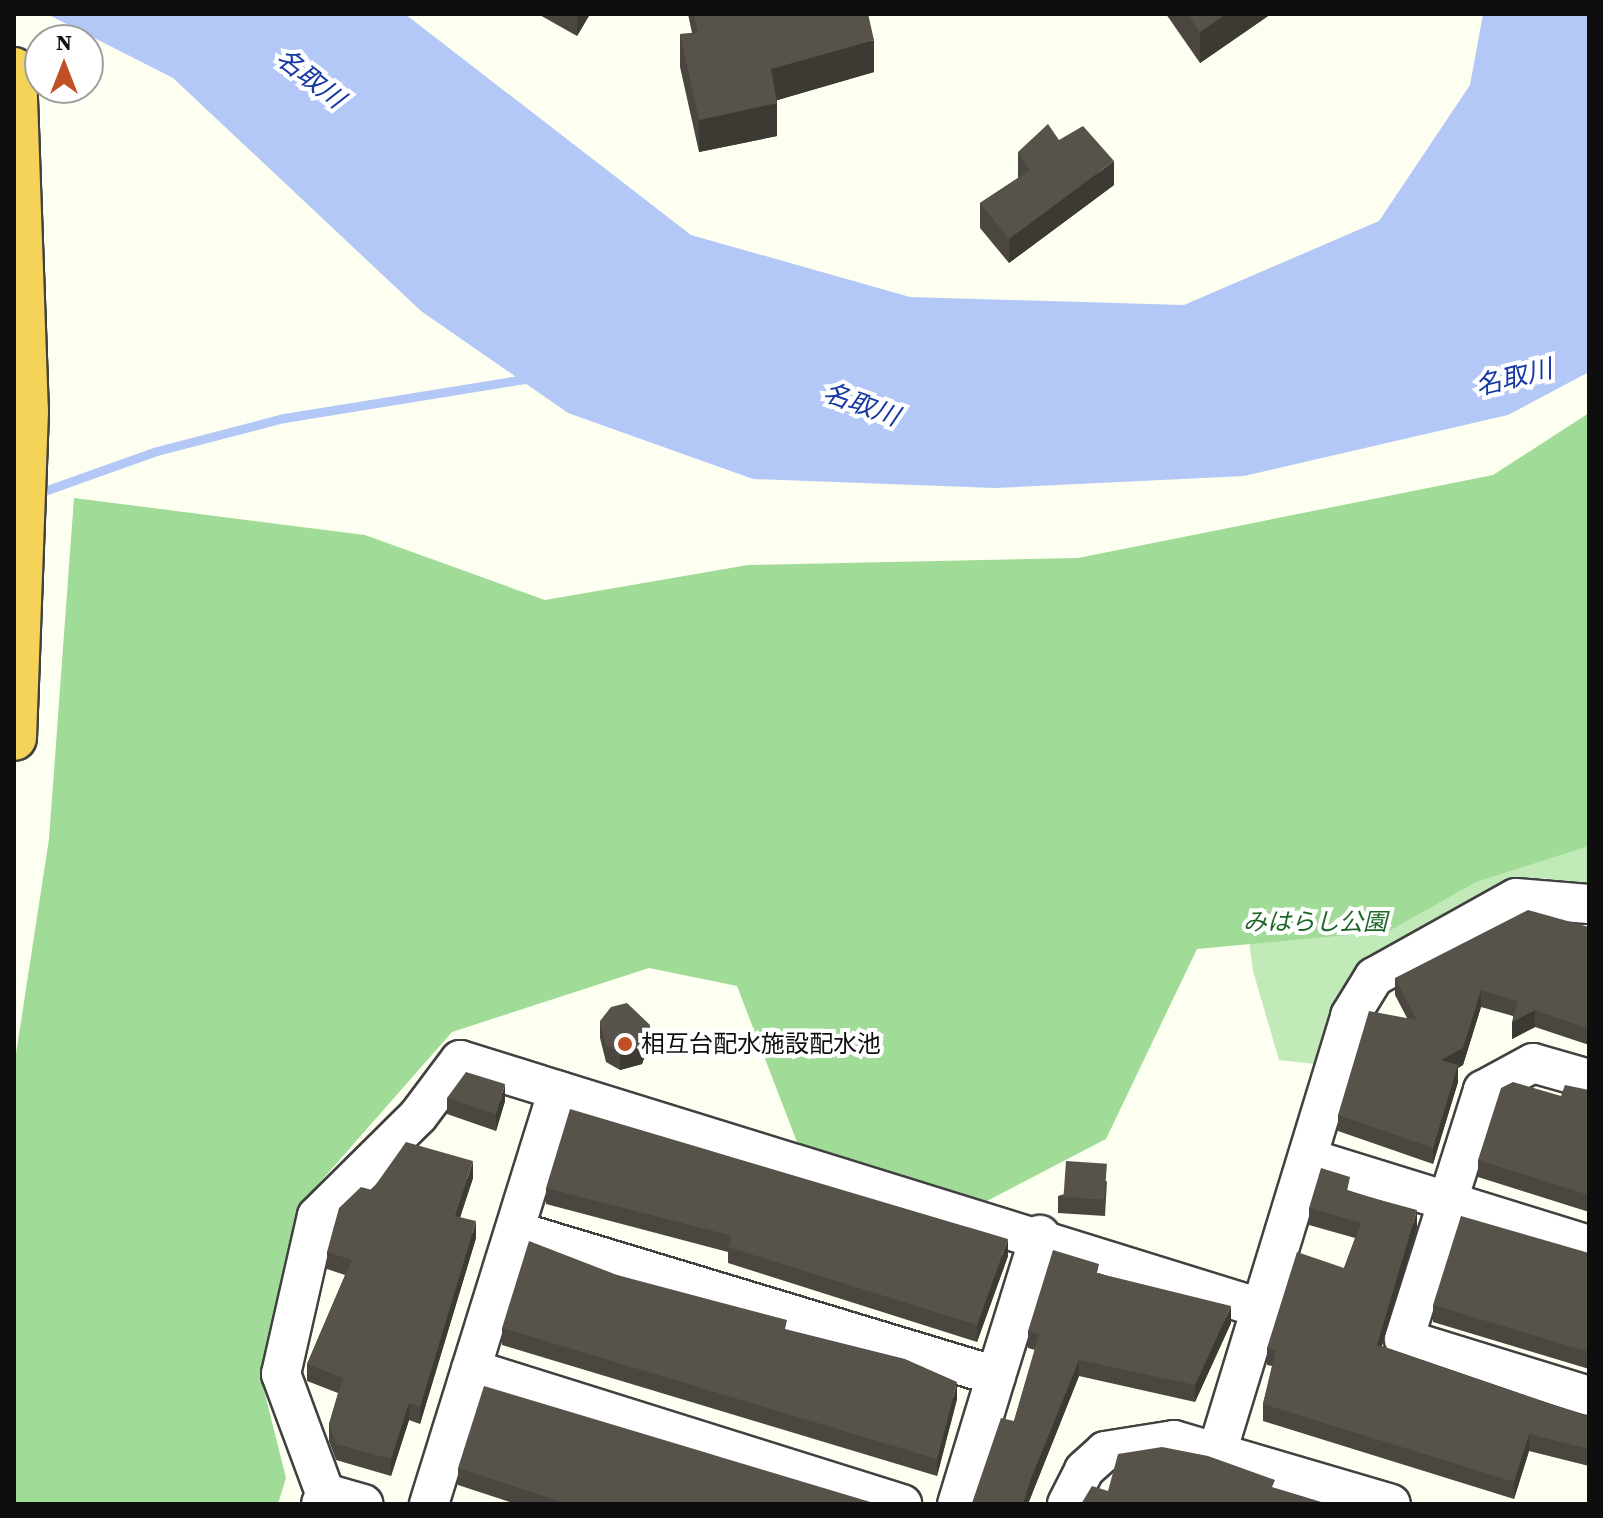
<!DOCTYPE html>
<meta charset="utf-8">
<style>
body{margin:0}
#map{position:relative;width:1603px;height:1518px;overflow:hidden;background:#fdfff0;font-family:"Source Serif 4","Noto Sans JP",serif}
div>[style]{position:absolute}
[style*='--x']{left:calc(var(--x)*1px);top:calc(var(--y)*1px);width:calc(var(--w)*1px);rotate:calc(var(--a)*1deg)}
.green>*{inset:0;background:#c2eab9}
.forest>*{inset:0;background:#a1db98}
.water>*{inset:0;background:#b4c8f7}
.stream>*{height:9px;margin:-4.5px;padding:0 4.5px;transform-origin:4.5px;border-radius:4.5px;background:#b4c8f7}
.roads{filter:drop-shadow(2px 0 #414141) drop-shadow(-2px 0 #414141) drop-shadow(0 2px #414141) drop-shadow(0 -2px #414141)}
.minor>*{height:38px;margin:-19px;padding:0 19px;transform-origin:19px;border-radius:19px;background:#fff}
.highway>*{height:44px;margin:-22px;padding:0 22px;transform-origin:22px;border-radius:22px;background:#f5d258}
.wall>*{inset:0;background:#4b4740}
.shaded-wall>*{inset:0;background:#3d3a34}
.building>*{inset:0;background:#57534a;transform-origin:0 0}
.dots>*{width:22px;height:22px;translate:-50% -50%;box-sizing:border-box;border:4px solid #fff;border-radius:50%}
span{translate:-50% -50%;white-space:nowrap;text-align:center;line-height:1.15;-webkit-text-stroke:8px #fff;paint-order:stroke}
.park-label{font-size:24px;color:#1e6726;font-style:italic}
.poi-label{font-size:24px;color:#0e0e0e}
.left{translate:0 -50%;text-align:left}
.water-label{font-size:26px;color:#1638a2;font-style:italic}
.frame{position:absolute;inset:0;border:16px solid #0e0e0e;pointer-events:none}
.north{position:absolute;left:24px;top:24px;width:80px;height:80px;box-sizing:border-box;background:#fff;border:2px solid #9f9f9f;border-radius:50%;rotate:0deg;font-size:22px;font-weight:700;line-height:32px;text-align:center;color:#0e0e0e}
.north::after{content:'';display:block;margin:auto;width:28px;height:36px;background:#c04f25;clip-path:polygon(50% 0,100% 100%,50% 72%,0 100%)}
</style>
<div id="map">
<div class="green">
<div style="clip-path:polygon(1589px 821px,1589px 890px,1545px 878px,1489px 898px,1354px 975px,1315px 1064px,1279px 1060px,1253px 971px,1240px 872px)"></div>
</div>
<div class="forest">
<div style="clip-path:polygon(1589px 413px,1589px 846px,1476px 882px,1389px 931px,1197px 949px,1106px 1139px,985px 1202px,797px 1142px,737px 986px,649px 968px,452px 1032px,299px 1206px,264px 1390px,286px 1478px,278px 1504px,14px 1504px,14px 1067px,49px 839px,74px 498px,365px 535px,545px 600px,748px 565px,1078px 558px,1493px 475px)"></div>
</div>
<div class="water">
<div style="clip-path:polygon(47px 14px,405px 14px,691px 235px,910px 297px,1184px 305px,1379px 221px,1470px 85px,1483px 14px,1589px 14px,1589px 372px,1508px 415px,1244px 476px,995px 488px,753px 479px,568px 413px,421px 311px,173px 78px)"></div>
</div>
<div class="stream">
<div style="--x:36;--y:494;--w:128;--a:-19.6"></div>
<div style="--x:157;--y:451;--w:131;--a:-14.6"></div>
<div style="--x:284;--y:418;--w:249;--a:-9.2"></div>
</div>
<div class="roads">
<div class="minor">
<div style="--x:1589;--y:1079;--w:58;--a:-164.1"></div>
<div style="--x:1533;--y:1063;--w:57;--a:151.6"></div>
<div style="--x:1483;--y:1090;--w:261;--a:107.6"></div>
<div style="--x:1404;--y:1339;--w:194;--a:17.1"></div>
<div style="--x:1308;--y:1158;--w:294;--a:17.2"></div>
<div style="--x:516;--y:1231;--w:501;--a:16.81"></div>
<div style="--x:996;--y:1376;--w:134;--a:106.9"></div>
<div style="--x:471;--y:1369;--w:452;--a:17.4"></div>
<div style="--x:996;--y:1376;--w:148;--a:-72.7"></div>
<div style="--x:1218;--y:1449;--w:453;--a:-73"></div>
<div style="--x:1350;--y:1016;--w:46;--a:-58.4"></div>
<div style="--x:1374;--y:977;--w:162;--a:-29.1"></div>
<div style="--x:1516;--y:898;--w:73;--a:4.7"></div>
<div style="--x:325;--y:1493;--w:40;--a:16"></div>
<div style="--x:321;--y:1504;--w:12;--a:-70"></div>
<div style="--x:325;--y:1493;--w:127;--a:-110.3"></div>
<div style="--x:281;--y:1374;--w:162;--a:-77.2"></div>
<div style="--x:317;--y:1216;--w:142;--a:-44.7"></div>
<div style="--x:418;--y:1116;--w:70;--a:-53.1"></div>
<div style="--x:460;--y:1060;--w:838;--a:17.22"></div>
<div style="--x:429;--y:1504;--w:433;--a:-72.7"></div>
<div style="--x:1067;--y:1504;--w:38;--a:-63"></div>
<div style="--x:1084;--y:1470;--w:28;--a:-42"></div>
<div style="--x:1105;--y:1451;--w:70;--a:-9.1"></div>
<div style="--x:1174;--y:1440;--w:226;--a:16.4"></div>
</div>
<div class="highway">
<div style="--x:14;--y:70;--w:341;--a:88"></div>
<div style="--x:26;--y:411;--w:327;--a:92.1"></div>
</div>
</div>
<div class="wall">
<div style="clip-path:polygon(538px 14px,590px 14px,577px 36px)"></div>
<div style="clip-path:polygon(688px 14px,868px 14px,874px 72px,777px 100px,777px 136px,699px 152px,680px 67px,680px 34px,692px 33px)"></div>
<div style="clip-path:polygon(1166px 14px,1271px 14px,1200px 63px)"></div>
<div style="clip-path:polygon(1059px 140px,1114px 185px,1009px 263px,980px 228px,980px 203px,1018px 178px,1018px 152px)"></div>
<div style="clip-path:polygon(1589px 927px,1589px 1045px,1535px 1027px,1512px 1039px,1513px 1016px,1481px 1007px,1463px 1065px,1458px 1068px,1458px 1082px,1433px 1164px,1338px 1131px,1338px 1115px,1407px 1018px,1395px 995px,1395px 978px)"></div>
<div style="clip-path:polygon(600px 1021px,650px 1042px,642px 1064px,620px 1070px,606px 1062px,600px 1038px)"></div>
<div style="clip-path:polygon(1589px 1090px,1589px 1212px,1478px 1177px,1478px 1160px)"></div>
<div style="clip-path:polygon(447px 1098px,505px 1101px,496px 1131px,447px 1114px)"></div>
<div style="clip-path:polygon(473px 1178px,460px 1217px,476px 1238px,420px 1424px,409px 1420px,391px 1476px,336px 1460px,329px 1441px,329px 1424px,338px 1393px,307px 1381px,307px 1364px,345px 1275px,327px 1269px,327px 1252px,372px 1190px)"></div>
<div style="clip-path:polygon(1107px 1181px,1105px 1216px,1058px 1213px,1058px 1196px)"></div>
<div style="clip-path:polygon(546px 1188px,1008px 1256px,977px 1342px,728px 1263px,728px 1252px,546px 1204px)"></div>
<div style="clip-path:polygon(1350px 1192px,1417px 1227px,1382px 1346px,1589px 1417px,1589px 1466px,1529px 1451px,1514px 1499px,1263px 1421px,1263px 1404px,1272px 1366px,1267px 1365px,1267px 1348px,1344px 1268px,1355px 1238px,1309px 1225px,1309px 1208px)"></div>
<div style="clip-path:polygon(1589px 1253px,1589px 1369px,1433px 1322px,1433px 1305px)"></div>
<div style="clip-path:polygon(1099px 1273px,1231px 1323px,1195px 1402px,1079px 1376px,1028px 1504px,972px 1504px,1014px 1421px,1035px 1350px,1028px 1348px,1028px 1331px)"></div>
<div style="clip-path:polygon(617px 1275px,787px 1330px,957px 1399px,937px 1476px,502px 1345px,502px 1328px)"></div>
<div style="clip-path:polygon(458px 1468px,877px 1504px,516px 1504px,458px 1485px)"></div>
</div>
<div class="shaded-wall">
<div style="clip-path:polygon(579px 14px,590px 14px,577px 36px,577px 18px)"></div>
<div style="clip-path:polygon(1226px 14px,1271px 14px,1200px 63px,1200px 32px)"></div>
<div style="clip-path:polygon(874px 40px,874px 72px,771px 102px,771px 69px)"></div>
<div style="clip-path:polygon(777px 103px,777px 136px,699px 152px,699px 120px)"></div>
<div style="clip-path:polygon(1114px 161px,1114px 185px,1009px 263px,1009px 239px)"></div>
<div style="clip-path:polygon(1481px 990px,1481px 1007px,1463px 1065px,1458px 1068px,1458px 1082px,1433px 1164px,1433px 1148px,1441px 1060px)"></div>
<div style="clip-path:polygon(1535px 1010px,1535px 1027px,1512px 1039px,1512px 1022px)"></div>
<div style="clip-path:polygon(650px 1025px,650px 1042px,642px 1064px,620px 1070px,620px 1053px)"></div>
<div style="clip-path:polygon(505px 1084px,505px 1101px,496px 1131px,496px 1114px)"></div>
<div style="clip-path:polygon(473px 1161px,473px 1178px,455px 1233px,455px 1216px)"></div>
<div style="clip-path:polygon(1417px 1210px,1417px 1227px,1377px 1362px,1377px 1345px)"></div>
<div style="clip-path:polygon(476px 1221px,476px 1238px,420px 1424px,420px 1407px)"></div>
<div style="clip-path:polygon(1008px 1239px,1008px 1256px,977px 1342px,977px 1325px)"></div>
<div style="clip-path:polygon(1231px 1306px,1231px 1323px,1195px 1402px,1195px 1385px)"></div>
<div style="clip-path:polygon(1079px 1360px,1079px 1376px,1028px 1504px,1023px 1504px,1030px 1481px)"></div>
<div style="clip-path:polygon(957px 1382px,957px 1399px,937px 1476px,937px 1459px)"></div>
<div style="clip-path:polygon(409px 1403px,409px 1420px,391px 1476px,391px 1459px)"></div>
<div style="clip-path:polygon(1529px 1434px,1529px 1451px,1514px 1499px,1514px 1482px)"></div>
</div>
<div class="building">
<div style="clip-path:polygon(694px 14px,868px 14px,874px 40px,771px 69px,777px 103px,699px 120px,680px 34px,698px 33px)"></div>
<div style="clip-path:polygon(1187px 14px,1226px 14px,1200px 32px)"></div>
<div style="clip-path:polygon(1048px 124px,1059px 140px,1083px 126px,1114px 161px,1009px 239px,980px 203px,1030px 170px,1018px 152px)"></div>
<div style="clip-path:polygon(1528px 910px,1589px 927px,1589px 1029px,1535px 1010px,1512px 1022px,1518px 1001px,1481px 990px,1463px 1048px,1441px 1060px,1458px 1065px,1433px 1148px,1338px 1115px,1369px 1011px,1417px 1020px,1395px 978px)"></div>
<div style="clip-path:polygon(627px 1003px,650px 1025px,642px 1047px,620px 1053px,606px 1045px,600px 1021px,611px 1007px)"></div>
<div style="clip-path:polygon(466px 1072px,505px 1084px,496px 1114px,447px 1098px)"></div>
<div style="clip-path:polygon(1513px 1082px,1561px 1096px,1565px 1085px,1589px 1090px,1589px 1195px,1478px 1160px,1501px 1088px)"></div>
<div style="clip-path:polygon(570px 1109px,1008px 1239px,977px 1325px,728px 1247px,732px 1236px,546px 1188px)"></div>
<div style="clip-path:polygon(406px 1142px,473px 1161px,455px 1216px,476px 1221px,420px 1407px,409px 1403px,391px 1459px,336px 1444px,329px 1424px,343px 1378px,307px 1364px,352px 1260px,327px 1252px,339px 1208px,361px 1187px,372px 1190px)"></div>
<div style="left:1066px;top:1161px;width:41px;height:36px;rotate:4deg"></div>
<div style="clip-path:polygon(1321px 1168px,1350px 1177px,1347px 1191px,1417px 1210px,1377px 1345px,1589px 1417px,1589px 1449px,1529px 1434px,1514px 1482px,1263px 1404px,1276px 1350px,1267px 1348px,1297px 1252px,1344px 1268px,1361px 1223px,1309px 1208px)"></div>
<div style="clip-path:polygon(1461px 1216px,1589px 1253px,1589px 1352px,1433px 1305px)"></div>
<div style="clip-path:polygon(529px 1241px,617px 1275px,787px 1320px,785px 1329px,905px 1359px,957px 1382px,937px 1459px,502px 1328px)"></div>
<div style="clip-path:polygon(1053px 1250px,1099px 1264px,1097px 1273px,1231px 1306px,1195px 1385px,1079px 1360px,1030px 1481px,1023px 1504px,978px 1504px,972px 1503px,1001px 1418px,1014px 1421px,1039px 1334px,1028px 1331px)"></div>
<div style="clip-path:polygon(484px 1386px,877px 1504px,568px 1504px,458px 1468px)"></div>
<div style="clip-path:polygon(1162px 1447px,1208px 1456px,1275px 1480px,1272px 1487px,1328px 1504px,1081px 1504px,1092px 1486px,1108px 1491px,1118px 1454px)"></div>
</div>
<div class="dots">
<div style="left:625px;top:1044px;background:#c04f25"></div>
</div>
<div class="park-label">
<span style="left:1315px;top:922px">みはらし公園</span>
</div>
<div class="poi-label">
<span class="left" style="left:641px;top:1044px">相互台配水施設配水池</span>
</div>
<div class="water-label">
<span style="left:310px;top:79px;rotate:38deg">名取川</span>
<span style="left:1514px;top:378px;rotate:-14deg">名取川</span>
<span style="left:861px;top:405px;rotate:20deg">名取川</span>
</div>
<div class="frame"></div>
<div class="north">N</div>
</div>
